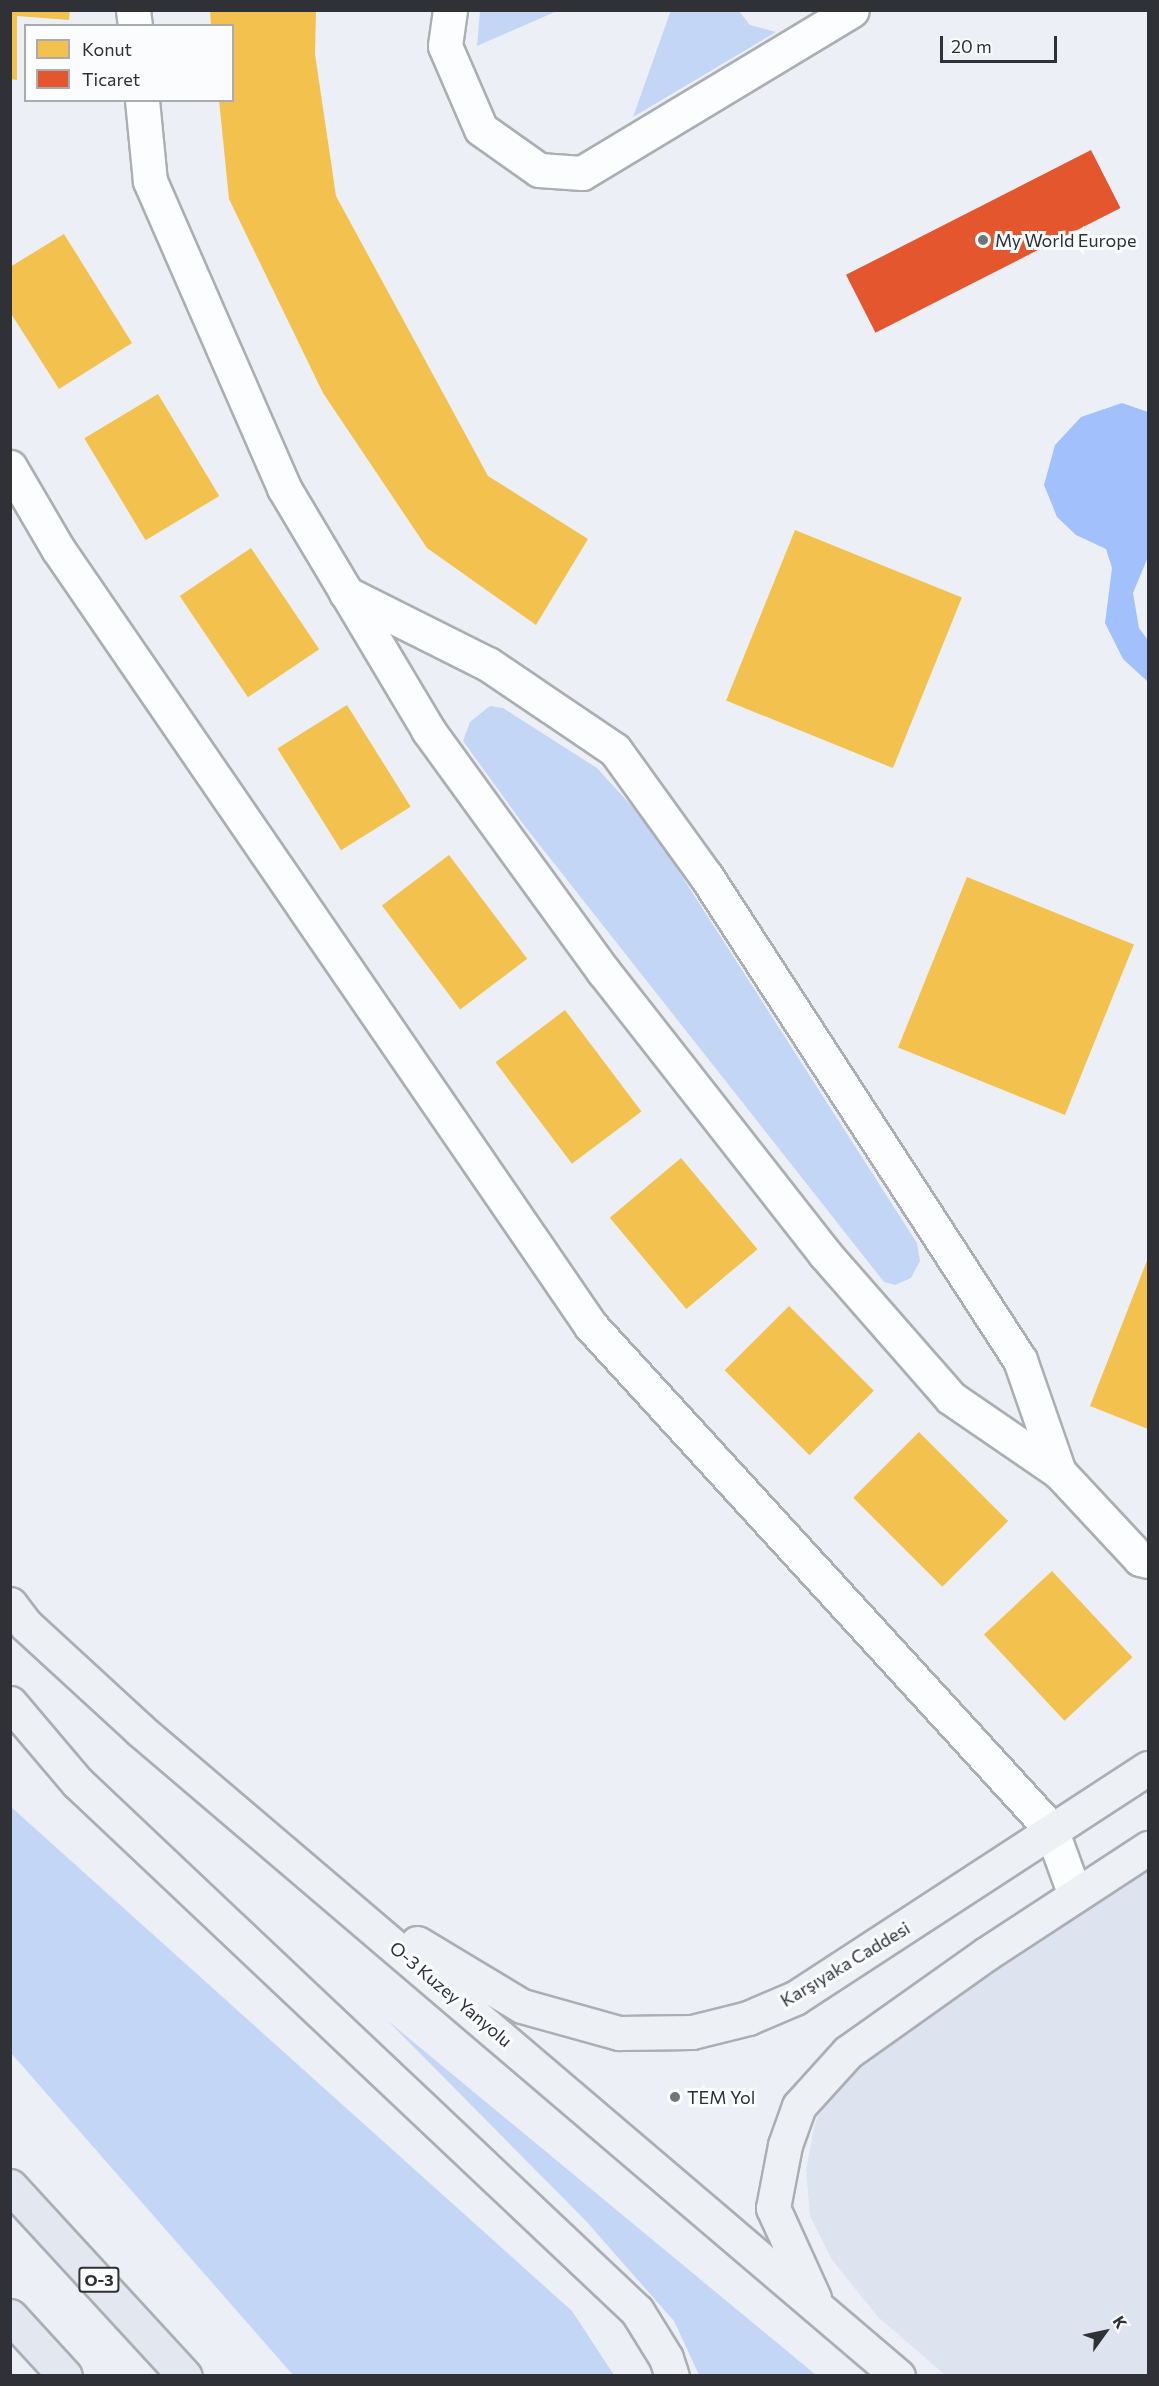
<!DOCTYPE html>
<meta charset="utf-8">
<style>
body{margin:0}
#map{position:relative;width:1159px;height:2386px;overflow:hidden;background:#ecf0f6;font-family:Commissioner,sans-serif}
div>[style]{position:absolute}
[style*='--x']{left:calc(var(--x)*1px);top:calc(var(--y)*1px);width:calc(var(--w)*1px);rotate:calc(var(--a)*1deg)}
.built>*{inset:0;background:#dde4f0}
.green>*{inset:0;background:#c4d6f6}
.water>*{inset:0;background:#a2c0fb}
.homes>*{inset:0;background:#f2c14e;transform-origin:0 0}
.shops>*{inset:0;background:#e4572e;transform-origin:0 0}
.roads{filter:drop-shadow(2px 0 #abaeb2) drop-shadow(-2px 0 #abaeb2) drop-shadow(0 2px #abaeb2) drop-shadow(0 -2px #abaeb2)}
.minor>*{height:33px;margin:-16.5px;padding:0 16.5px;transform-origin:16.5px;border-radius:16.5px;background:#fcfdfe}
.major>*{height:33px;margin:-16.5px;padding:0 16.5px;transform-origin:16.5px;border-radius:16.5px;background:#edf0f5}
.highway>*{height:33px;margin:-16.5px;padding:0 16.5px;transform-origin:16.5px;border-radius:16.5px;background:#e3e8f0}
.dots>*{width:16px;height:16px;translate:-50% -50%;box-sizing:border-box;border:3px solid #fafcfe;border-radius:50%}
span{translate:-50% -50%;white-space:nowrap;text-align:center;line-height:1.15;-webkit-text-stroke:6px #fafcfe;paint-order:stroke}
.shield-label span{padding:2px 4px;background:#fafcfe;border:2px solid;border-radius:4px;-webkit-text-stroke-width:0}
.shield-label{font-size:16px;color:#2f3136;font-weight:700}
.poi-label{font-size:18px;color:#2f3136}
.left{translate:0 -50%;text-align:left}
.street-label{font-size:18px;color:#2f3136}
.frame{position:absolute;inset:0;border:12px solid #2f3136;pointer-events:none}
.legend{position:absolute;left:24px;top:24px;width:210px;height:78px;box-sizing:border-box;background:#fafcfe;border:2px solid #a9abae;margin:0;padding:8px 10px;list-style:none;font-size:18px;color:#2f3136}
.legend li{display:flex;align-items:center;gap:12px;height:30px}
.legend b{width:30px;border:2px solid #a9abae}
.north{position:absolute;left:1075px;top:2302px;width:60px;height:60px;-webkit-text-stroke:4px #fafcfe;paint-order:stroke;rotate:57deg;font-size:16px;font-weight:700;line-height:24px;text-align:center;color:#2f3136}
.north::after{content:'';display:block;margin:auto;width:21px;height:27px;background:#2f3136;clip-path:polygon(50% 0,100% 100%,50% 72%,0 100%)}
.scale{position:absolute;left:940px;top:36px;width:117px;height:27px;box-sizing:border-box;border:3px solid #2f3136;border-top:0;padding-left:8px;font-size:18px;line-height:21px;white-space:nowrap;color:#2f3136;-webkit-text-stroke:4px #fafcfe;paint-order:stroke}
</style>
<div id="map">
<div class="built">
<div style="clip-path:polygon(1148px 1871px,1148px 2375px,945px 2375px,878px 2317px,832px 2260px,810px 2216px,806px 2170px,815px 2123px,838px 2073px)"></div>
</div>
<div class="green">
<div style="clip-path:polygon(671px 10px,739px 11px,750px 25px,776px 32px,633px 117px)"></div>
<div style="clip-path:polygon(480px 11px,480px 10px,557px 11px,477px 46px)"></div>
<div style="clip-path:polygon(490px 706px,503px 708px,597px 768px,649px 825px,917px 1243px,920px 1261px,911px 1278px,895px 1285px,884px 1282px,523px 824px,463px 741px,470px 722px)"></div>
<div style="clip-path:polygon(10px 1806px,572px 2311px,614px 2375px,293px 2375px,11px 2053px)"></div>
<div style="clip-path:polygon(388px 2021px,816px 2375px,699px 2375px,674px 2321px,585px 2220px)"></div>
</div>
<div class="water">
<div style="clip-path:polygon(1122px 403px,1148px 412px,1148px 557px,1133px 593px,1139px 628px,1148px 640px,1148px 682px,1123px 659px,1105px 623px,1112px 568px,1106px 549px,1076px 535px,1057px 517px,1044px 485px,1055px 445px,1081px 417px)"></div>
</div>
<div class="homes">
<div style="clip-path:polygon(10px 10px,70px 10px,69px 20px,17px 16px,17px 80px,10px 79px)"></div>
<div style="clip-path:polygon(210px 10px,316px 10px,315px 54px,336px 196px,488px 476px,588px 539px,536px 625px,427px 548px,323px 393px,229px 199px,219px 100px,232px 100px,232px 26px,211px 26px)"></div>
<div style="clip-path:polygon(64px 234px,132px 343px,59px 389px,10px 312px,10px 267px)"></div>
<div style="left:158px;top:394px;width:119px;height:86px;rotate:59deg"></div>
<div style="left:795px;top:530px;width:180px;height:184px;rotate:22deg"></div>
<div style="left:251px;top:548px;width:122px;height:86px;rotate:56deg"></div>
<div style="left:347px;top:705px;width:120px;height:82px;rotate:58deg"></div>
<div style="left:449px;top:855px;width:130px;height:84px;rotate:53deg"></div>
<div style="left:967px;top:877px;width:180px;height:184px;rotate:22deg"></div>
<div style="left:565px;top:1010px;width:127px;height:87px;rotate:53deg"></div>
<div style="left:681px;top:1158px;width:119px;height:93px;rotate:50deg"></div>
<div style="clip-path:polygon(1148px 1258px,1148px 1429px,1090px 1406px)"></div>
<div style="left:789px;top:1306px;width:120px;height:91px;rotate:45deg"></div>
<div style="left:919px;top:1432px;width:126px;height:93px;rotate:45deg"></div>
<div style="left:1052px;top:1571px;width:118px;height:93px;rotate:47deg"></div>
</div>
<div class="shops">
<div style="left:1091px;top:150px;width:65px;height:275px;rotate:63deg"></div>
</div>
<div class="roads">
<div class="minor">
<div style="--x:133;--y:10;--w:16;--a:83"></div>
<div style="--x:450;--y:10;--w:36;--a:98"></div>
<div style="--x:445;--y:46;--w:90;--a:66.6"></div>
<div style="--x:481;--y:129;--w:71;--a:35.3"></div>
<div style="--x:539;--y:170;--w:43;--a:4"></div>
<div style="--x:582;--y:173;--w:315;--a:-31.1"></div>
<div style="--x:142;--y:100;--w:81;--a:84.4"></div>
<div style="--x:150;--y:181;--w:335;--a:66.4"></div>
<div style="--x:284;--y:488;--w:282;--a:59.2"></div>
<div style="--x:428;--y:730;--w:299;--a:54"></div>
<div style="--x:604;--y:972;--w:358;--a:51.9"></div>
<div style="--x:825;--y:1254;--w:191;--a:48.8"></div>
<div style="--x:951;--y:1398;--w:131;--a:34.4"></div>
<div style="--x:1059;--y:1472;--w:119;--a:47"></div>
<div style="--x:1140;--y:1559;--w:8;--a:14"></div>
<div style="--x:10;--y:467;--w:95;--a:59.7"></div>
<div style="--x:58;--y:549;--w:942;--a:55.55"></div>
<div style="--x:591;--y:1326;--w:682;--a:47.56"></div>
<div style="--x:1051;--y:1829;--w:70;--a:70"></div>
<div style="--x:346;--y:593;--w:159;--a:26.6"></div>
<div style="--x:488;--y:664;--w:153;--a:34.1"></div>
<div style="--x:615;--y:750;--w:155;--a:54.2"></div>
<div style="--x:706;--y:876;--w:577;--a:57.03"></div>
<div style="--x:1020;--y:1360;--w:119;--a:70.8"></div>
</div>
<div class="major">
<div style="--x:10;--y:1604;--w:26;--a:53"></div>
<div style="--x:26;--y:1625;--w:155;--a:42.6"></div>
<div style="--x:140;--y:1730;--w:996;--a:40.44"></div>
<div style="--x:10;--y:1703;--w:104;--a:49.7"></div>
<div style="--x:77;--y:1782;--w:770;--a:43.37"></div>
<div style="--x:637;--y:2311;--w:55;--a:58.3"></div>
<div style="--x:666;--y:2358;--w:19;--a:72"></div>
<div style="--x:417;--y:1943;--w:122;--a:31"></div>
<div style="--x:522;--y:2006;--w:101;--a:15.6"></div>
<div style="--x:619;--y:2033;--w:73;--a:-0.8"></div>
<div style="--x:692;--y:2032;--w:58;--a:-14"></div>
<div style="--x:748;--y:2018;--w:51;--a:-23.1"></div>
<div style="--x:795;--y:1998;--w:421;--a:-33.1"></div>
<div style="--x:814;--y:2298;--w:99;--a:-114.5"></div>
<div style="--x:773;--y:2208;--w:64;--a:-79.2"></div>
<div style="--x:785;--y:2145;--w:41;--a:-70.3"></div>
<div style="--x:799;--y:2106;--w:73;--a:-47.8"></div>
<div style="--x:848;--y:2052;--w:169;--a:-35.4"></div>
<div style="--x:986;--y:1954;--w:194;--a:-33.2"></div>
</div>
<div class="highway">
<div style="--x:10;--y:2186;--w:258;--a:47.4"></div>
<div style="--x:10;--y:2316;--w:81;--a:47.5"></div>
</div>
</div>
<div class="dots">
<div style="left:983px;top:240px;background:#717479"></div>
<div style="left:675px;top:2097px;background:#717479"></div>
</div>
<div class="shield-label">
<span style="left:99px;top:2280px">O-3</span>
</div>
<div class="poi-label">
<span class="left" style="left:995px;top:240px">My World Europe</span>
<span class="left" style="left:687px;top:2097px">TEM Yol</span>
</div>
<div class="street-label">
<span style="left:845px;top:1964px;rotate:-31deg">Karşıyaka Caddesi</span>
<span style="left:451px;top:1994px;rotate:40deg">O-3 Kuzey Yanyolu</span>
</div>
<div class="frame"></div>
<ul class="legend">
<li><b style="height:16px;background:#f2c14e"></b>Konut</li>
<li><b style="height:16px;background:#e4572e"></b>Ticaret</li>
</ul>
<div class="north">K</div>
<div class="scale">20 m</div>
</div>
